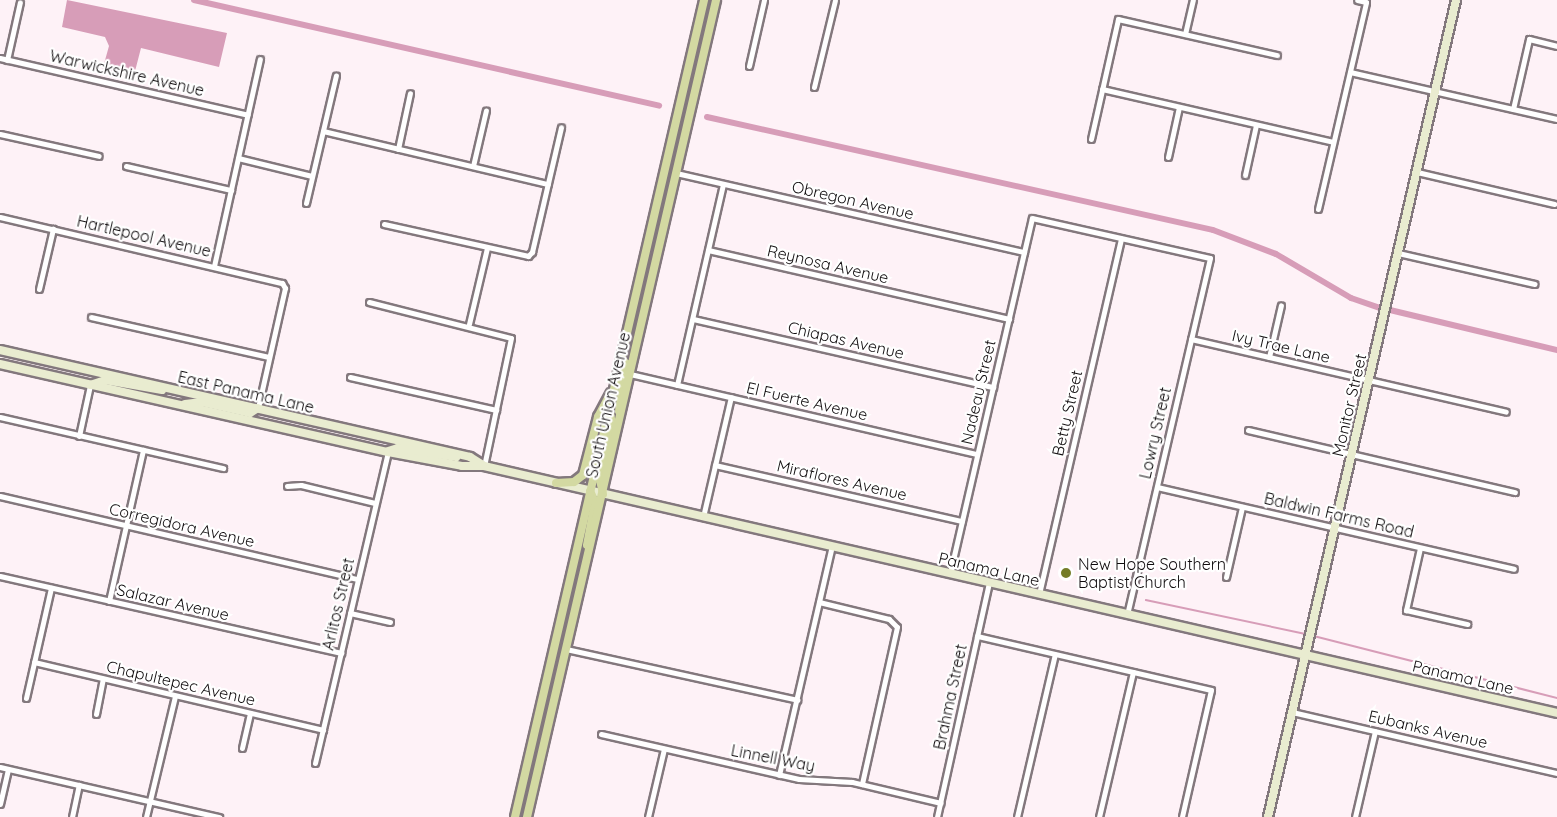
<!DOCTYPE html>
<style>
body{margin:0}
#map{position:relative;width:1557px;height:817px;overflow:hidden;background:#fef2f7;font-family:Quicksand,sans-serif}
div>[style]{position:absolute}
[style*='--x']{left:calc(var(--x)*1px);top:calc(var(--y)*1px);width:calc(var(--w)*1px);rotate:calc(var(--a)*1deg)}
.water>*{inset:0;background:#d79db8}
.stream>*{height:1.5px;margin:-0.75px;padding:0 0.75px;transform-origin:0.75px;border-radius:0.75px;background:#d79db8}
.canal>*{height:6px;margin:-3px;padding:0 3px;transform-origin:3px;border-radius:3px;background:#d79db8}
.roads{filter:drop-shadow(2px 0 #83787d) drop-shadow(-2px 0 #83787d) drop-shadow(0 2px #83787d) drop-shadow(0 -2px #83787d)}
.street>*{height:5px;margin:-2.5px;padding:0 2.5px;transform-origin:2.5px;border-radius:2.5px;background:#fff}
.secondary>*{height:8px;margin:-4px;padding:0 4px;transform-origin:4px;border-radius:4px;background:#e9ecd0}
.primary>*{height:8px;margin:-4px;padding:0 4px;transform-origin:4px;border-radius:4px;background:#d3d9a2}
.dots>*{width:16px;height:16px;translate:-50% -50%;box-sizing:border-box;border:3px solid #fff;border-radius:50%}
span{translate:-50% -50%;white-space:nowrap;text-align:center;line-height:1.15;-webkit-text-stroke:4.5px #fff;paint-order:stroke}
.street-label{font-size:16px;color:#100c0e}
.poi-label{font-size:16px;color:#100c0e}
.left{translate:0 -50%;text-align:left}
</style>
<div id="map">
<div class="water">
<div style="clip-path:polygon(67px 0,227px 33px,219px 67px,141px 48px,133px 79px,102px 71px,109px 46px,105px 37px,62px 27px)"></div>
</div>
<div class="stream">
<div style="--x:1146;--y:600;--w:164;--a:12"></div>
<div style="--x:1314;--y:636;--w:251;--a:14.3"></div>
</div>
<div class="canal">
<div style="--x:194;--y:0;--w:477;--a:12.8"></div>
<div style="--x:707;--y:117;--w:518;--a:12.59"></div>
<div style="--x:1213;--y:230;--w:67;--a:20.9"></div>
<div style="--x:1276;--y:254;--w:87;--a:30.4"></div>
<div style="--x:1351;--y:298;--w:31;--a:19"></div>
<div style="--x:1390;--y:310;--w:172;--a:13.5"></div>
</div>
<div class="roads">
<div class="street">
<div style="--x:1185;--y:34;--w:35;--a:-77"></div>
<div style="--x:0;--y:58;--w:254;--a:12.9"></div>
<div style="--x:7;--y:60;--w:59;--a:-77.4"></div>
<div style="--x:749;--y:66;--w:68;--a:-77.2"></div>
<div style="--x:1350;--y:72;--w:212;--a:12.8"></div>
<div style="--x:814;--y:87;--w:89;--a:-76.4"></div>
<div style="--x:1102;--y:89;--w:237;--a:12.9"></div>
<div style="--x:1513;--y:109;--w:72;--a:-77.1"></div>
<div style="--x:1529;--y:39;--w:29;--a:14"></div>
<div style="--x:323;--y:131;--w:231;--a:13.3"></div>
<div style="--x:0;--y:134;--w:101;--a:12.5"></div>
<div style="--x:1091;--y:139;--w:123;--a:-77.3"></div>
<div style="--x:1118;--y:19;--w:163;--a:12.8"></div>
<div style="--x:398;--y:149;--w:57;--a:-77.9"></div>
<div style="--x:1168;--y:157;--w:51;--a:-77.6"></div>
<div style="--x:238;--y:158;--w:76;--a:13.7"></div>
<div style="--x:126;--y:166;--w:108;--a:12.9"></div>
<div style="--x:473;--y:166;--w:57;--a:-76.9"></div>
<div style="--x:1417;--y:172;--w:141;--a:13.1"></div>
<div style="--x:676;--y:173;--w:357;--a:12.8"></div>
<div style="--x:1245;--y:175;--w:51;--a:-77.6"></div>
<div style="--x:306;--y:203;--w:131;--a:-76.8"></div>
<div style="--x:1318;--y:209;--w:212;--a:-76.9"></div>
<div style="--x:1366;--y:2;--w:9;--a:-167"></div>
<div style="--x:0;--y:217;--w:290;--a:13.2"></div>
<div style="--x:282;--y:283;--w:6;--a:59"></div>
<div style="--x:285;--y:288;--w:123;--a:102.7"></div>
<div style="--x:384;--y:224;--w:148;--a:12.5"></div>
<div style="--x:528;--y:256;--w:6;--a:-45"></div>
<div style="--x:532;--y:252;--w:128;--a:-76.9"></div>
<div style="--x:708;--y:250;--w:309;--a:12.9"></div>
<div style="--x:1398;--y:253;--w:140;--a:12.8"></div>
<div style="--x:214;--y:266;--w:212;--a:-77.5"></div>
<div style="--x:39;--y:289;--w:62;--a:-76.9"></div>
<div style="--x:369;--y:302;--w:146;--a:14.2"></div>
<div style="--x:511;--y:338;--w:131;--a:101.9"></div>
<div style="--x:91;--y:317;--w:182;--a:12.7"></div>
<div style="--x:693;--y:319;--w:308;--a:12.8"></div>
<div style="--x:469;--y:324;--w:78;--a:-76.7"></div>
<div style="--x:1191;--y:339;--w:323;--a:13"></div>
<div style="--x:1269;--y:357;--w:53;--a:-77"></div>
<div style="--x:630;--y:374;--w:356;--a:13"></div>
<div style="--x:350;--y:377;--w:150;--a:12.7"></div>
<div style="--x:677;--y:385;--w:206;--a:-77.1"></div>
<div style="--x:0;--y:417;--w:229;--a:12.9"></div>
<div style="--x:1248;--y:430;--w:274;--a:13.1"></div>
<div style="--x:79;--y:436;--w:52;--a:-77.8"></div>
<div style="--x:715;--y:465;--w:253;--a:12.8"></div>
<div style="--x:287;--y:486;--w:14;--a:-4"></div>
<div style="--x:301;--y:485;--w:76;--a:13.7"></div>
<div style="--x:1157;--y:487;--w:366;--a:12.9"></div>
<div style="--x:0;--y:496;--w:367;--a:13.1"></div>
<div style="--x:703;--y:517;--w:123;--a:-76.9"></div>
<div style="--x:1420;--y:548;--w:64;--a:102.7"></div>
<div style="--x:1406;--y:610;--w:63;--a:12.9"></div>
<div style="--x:950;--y:573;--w:364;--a:-77"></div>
<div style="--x:1032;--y:218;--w:182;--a:12.7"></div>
<div style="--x:1210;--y:258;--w:366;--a:103.1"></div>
<div style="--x:0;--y:576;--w:350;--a:12.7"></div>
<div style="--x:1226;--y:577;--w:72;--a:-77.1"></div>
<div style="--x:1039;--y:594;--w:365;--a:-77"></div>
<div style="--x:109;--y:601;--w:155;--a:-77.3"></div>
<div style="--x:819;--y:602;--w:72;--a:13.7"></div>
<div style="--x:889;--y:619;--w:11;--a:45"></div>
<div style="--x:897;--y:627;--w:161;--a:102.6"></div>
<div style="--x:350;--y:613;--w:41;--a:12.7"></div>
<div style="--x:977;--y:636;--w:240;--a:13"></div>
<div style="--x:1211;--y:690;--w:130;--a:102.9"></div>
<div style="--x:566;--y:649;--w:237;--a:12.4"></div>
<div style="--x:34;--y:662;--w:297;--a:13.2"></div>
<div style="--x:26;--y:698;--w:113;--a:-77.2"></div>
<div style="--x:1292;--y:712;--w:272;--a:13"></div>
<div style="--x:96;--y:714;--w:36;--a:-79"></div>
<div style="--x:601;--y:734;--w:203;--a:12.8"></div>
<div style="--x:799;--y:779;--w:53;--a:3.2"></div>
<div style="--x:852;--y:782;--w:91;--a:13.3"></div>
<div style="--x:242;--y:748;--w:36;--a:-77"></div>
<div style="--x:315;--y:763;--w:319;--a:-76.8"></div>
<div style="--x:0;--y:767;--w:225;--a:12.9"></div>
<div style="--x:779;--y:775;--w:235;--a:-77"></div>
<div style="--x:0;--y:804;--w:36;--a:-77"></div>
<div style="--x:72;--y:817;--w:33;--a:-78"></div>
<div style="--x:146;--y:817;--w:124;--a:-76.5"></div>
<div style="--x:648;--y:817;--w:70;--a:-76.8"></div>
<div style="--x:937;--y:817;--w:241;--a:-77.5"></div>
<div style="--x:1017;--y:817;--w:167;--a:-76.9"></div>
<div style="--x:1099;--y:817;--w:149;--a:-76.8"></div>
<div style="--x:1355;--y:817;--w:88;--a:-76.9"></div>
</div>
<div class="secondary">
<div style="--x:0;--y:350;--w:482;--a:12.8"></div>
<div style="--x:470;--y:457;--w:15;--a:32"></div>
<div style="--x:0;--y:364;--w:398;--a:12.8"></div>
<div style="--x:388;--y:452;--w:75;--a:10.7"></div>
<div style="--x:462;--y:466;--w:22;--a:0"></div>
<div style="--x:484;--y:466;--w:1101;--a:12.96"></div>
<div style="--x:90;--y:385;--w:16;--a:-18"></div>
<div style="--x:105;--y:380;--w:58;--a:10"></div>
<div style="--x:185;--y:404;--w:17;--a:-7"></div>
<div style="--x:202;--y:402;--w:49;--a:12.9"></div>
<div style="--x:250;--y:413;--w:9;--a:-32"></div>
<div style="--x:388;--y:451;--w:10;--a:-17"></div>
<div style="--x:398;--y:448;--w:59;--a:8.8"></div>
<div style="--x:1268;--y:817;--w:838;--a:-77.04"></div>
</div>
<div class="primary">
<div style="--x:619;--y:411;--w:48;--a:-81.5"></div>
<div style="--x:626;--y:364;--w:8;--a:-130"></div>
<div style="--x:556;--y:483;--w:18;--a:-3"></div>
<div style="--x:574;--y:482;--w:11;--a:-38"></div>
<div style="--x:583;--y:475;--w:60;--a:-75.5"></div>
<div style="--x:598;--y:417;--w:27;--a:-62"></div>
<div style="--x:603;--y:494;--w:14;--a:-102"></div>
<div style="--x:600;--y:480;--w:56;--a:-77.7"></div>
<div style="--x:612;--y:425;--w:12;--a:-99"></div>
<div style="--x:587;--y:545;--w:44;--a:-79.5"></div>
<div style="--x:595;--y:502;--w:12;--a:-114"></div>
<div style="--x:515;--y:817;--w:839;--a:-76.97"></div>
<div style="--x:527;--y:817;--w:839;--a:-76.97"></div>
</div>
</div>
<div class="dots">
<div style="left:1066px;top:573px;background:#747c27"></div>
</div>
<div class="street-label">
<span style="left:127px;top:73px;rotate:13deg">Warwickshire Avenue</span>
<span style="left:853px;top:200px;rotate:13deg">Obregon Avenue</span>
<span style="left:144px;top:236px;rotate:13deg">Hartlepool Avenue</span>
<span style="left:828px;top:264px;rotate:13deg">Reynosa Avenue</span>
<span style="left:846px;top:340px;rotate:13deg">Chiapas Avenue</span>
<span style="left:1281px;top:346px;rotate:13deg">Ivy Trae Lane</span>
<span style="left:246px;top:392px;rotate:13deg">East Panama Lane</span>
<span style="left:978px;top:392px;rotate:-77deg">Nadeau Street</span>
<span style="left:807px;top:401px;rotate:13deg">El Fuerte Avenue</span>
<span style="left:608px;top:405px;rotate:-77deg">South Union Avenue</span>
<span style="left:1349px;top:405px;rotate:-77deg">Monitor Street</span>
<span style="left:1067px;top:413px;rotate:-77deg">Betty Street</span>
<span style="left:1155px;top:433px;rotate:-77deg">Lowry Street</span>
<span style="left:842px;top:480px;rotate:13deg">Miraflores Avenue</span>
<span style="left:1339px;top:515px;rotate:13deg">Baldwin Farms Road</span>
<span style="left:182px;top:525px;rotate:13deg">Corregidora Avenue</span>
<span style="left:989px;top:569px;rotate:13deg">Panama Lane</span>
<span style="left:173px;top:602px;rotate:13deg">Salazar Avenue</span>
<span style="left:338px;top:604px;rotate:-77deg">Arlitos Street</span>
<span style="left:1463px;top:677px;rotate:13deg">Panama Lane</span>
<span style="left:181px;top:683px;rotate:13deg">Chapultepec Avenue</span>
<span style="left:950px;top:697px;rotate:-78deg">Brahma Street</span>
<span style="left:1428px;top:729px;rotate:13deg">Eubanks Avenue</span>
<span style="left:773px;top:758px;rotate:11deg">Linnell Way</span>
</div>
<div class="poi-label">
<span class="left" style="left:1078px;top:573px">New Hope Southern<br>Baptist Church</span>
</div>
</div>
